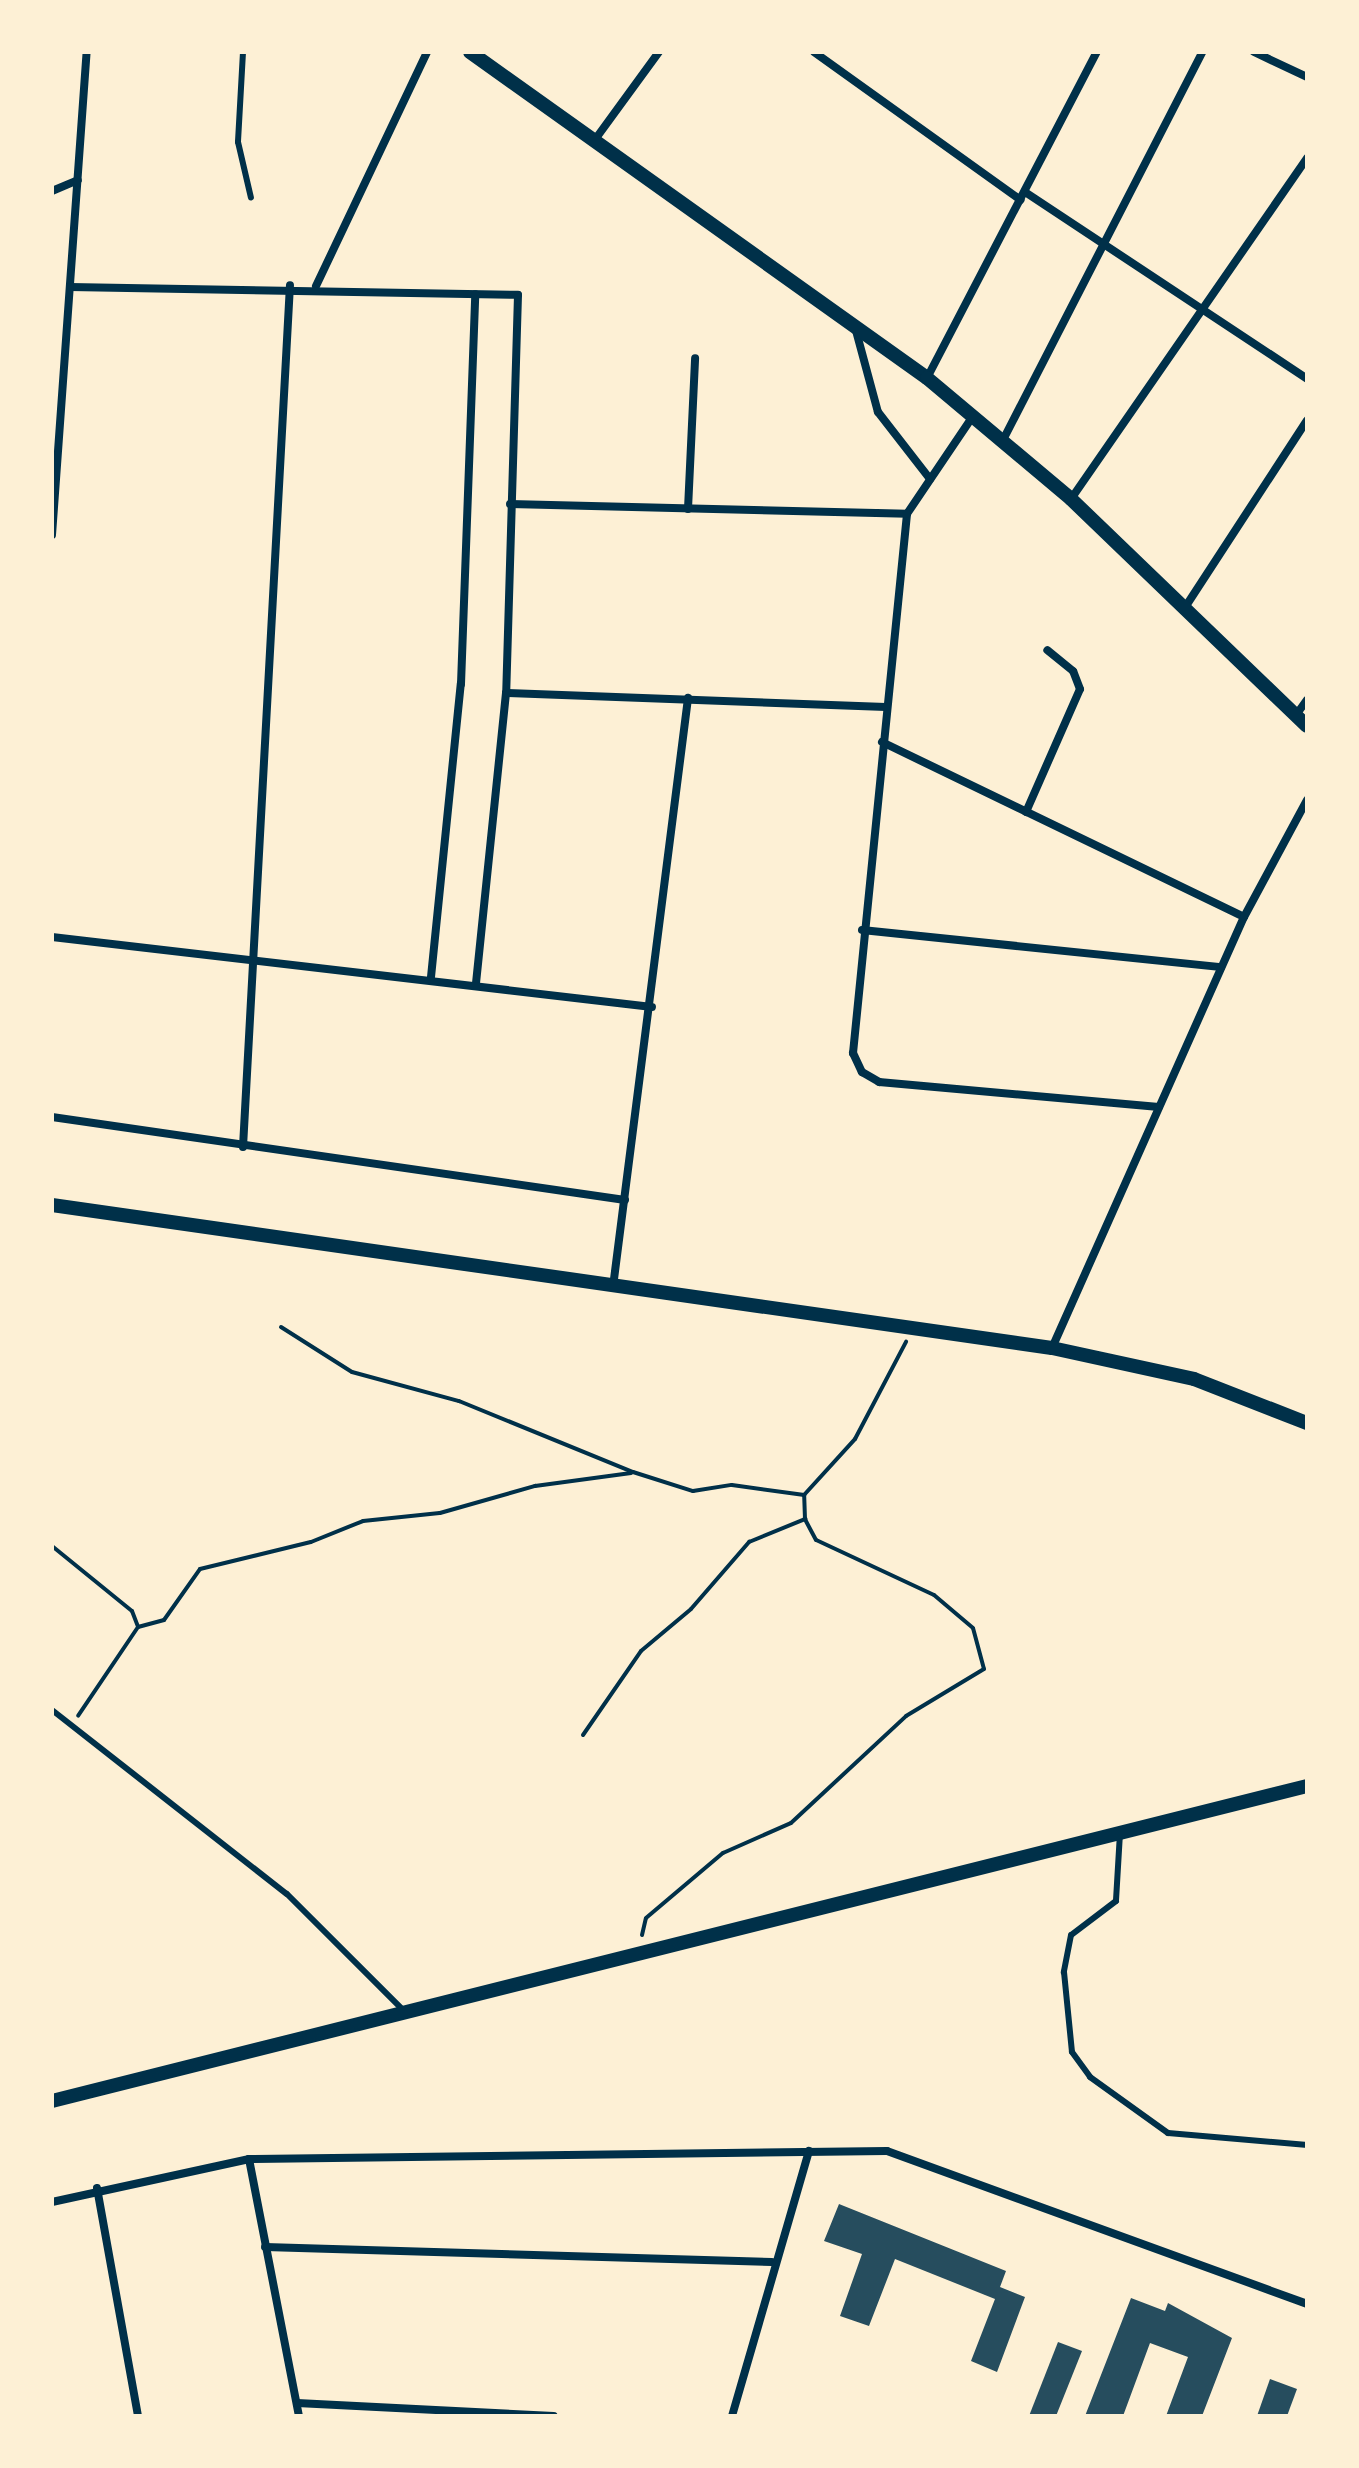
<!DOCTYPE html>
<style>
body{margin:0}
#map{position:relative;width:1359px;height:2468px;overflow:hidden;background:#fdf0d5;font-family:"Titillium Web",sans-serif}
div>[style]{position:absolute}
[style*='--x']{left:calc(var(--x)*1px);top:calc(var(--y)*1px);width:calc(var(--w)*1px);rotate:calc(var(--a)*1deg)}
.building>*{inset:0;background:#264d5e}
.path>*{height:4px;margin:-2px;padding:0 2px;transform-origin:2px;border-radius:2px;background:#003049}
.service>*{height:6px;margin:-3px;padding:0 3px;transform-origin:3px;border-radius:3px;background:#003049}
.minor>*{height:8px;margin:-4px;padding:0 4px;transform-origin:4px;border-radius:4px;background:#003049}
.tertiary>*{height:14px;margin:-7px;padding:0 7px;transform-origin:7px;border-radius:7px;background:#003049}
span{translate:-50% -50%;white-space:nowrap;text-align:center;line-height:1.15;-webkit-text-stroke:6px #fdf0d5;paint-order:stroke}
.frame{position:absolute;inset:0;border:54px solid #fdf0d5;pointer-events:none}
</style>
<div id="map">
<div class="building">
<div style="clip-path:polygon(839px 2204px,1006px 2271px,1000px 2287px,1025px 2297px,997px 2372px,971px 2361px,995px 2299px,895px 2259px,869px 2326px,840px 2316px,862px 2254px,824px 2241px)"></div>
<div style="clip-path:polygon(1131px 2298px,1165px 2311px,1168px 2303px,1232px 2338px,1202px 2416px,1166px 2416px,1188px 2357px,1150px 2343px,1123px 2416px,1085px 2416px)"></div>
<div style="clip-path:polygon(1058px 2342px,1082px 2351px,1056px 2416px,1029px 2416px)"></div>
<div style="clip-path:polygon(1270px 2379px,1297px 2389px,1287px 2416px,1257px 2416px)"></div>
</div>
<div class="path">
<div style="--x:281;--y:1327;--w:84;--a:32.4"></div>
<div style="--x:352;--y:1372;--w:111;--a:15.2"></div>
<div style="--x:459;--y:1401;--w:188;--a:22.2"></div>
<div style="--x:633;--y:1472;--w:63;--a:17.6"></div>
<div style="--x:693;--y:1491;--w:39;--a:-9"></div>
<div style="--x:732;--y:1485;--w:73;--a:7.9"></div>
<div style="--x:52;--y:1546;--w:103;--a:39.1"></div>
<div style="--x:132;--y:1611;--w:17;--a:69"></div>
<div style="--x:138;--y:1627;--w:107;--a:124"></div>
<div style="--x:138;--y:1627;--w:27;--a:-15"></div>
<div style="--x:164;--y:1620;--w:62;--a:-54.8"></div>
<div style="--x:200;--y:1569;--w:114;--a:-13.7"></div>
<div style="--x:311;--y:1542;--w:56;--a:-22"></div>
<div style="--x:363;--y:1521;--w:77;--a:-5.9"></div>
<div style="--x:440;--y:1513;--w:99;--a:-15.9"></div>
<div style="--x:535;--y:1486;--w:97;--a:-7.7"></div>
<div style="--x:583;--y:1735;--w:102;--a:-55.4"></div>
<div style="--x:641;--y:1651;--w:65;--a:-40"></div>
<div style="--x:691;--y:1609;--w:89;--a:-49.1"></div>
<div style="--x:749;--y:1542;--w:61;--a:-22.3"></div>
<div style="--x:642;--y:1935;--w:17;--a:-77"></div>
<div style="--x:646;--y:1918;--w:101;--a:-40.2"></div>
<div style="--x:723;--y:1853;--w:74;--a:-23.8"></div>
<div style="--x:791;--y:1823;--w:157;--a:-42.9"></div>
<div style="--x:906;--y:1716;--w:91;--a:-31.1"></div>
<div style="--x:984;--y:1669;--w:42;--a:-105"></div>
<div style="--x:973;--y:1628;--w:51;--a:-139.8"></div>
<div style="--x:934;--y:1595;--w:130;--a:-155"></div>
<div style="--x:816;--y:1540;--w:24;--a:-118"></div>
<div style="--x:805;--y:1519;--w:24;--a:-92"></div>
<div style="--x:804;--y:1495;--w:76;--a:-47.7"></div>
<div style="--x:855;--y:1439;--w:110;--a:-62.3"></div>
</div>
<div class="service">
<div style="--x:243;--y:52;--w:90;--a:93.2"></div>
<div style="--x:238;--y:142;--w:57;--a:76.9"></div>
<div style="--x:52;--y:1710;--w:298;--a:38.1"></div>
<div style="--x:287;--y:1894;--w:165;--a:45"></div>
<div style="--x:1120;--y:1833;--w:68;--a:93.4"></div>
<div style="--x:1116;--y:1901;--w:56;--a:142.9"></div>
<div style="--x:1071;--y:1935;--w:38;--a:101"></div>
<div style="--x:1064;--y:1972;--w:80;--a:84.3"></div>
<div style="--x:1072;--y:2052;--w:31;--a:54"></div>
<div style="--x:1090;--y:2077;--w:96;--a:35.7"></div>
<div style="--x:1168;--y:2133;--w:140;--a:4.9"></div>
</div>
<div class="minor">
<div style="--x:814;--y:52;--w:254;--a:35.6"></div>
<div style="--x:1254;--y:52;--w:59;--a:25.3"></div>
<div style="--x:594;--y:141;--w:110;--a:-53.9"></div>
<div style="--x:52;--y:191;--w:28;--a:-23"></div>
<div style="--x:1025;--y:192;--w:338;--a:33.5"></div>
<div style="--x:316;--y:286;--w:259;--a:-64.6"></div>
<div style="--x:70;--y:287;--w:448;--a:1"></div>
<div style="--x:518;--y:295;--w:398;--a:91.7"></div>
<div style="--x:506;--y:693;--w:291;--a:95.9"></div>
<div style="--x:855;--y:327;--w:88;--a:74.9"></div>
<div style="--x:878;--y:412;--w:85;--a:52.2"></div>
<div style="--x:927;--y:378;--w:368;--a:-62.5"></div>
<div style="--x:973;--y:416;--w:118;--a:124"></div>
<div style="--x:907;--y:514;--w:542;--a:95.72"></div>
<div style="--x:853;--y:1053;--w:21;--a:65"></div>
<div style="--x:862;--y:1072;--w:20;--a:30"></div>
<div style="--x:879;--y:1082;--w:281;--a:5.1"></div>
<div style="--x:1003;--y:440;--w:436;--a:-62.8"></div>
<div style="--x:1071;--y:499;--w:415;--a:-55.3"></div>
<div style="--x:510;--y:504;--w:397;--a:1.4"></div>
<div style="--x:688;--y:509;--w:151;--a:-87.3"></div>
<div style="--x:52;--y:535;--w:484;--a:-85.9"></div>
<div style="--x:1184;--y:609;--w:225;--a:-56.9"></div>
<div style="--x:506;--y:693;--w:380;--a:2.1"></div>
<div style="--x:1296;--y:715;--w:19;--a:-54"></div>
<div style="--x:882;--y:742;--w:402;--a:25.8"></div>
<div style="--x:1026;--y:812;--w:134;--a:-66.3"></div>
<div style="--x:1080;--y:689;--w:19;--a:-111"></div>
<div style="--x:1073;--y:671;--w:33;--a:-141"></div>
<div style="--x:862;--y:930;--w:361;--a:5.9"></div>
<div style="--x:52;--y:937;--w:604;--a:6.65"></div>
<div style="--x:431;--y:977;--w:295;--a:-84.2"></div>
<div style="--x:461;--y:684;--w:390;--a:-87.9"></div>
<div style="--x:52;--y:1117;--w:579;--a:8.24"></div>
<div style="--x:243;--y:1147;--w:863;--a:-86.88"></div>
<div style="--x:613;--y:1287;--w:594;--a:-82.74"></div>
<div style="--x:1052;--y:1348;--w:472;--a:-66"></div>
<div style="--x:1244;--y:917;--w:133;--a:-61.7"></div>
<div style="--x:249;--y:2159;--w:262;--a:79"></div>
<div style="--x:97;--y:2188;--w:232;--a:79.8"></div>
<div style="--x:52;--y:2202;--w:202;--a:-12.3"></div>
<div style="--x:249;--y:2159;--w:638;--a:-0.72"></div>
<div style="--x:887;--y:2151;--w:447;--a:20"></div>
<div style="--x:265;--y:2247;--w:507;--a:1.69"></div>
<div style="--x:297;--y:2403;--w:257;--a:2.9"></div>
<div style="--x:732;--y:2416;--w:276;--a:-73.8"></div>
</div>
<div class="tertiary">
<div style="--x:470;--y:52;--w:561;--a:35.5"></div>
<div style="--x:927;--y:378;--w:188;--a:40"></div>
<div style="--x:1071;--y:499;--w:327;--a:43.9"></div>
<div style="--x:52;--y:1205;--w:1010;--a:8.14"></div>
<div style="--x:1052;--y:1348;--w:145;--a:12.3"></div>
<div style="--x:1194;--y:1379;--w:121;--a:21.3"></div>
<div style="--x:52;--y:2101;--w:1294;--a:-14.09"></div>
</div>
<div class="frame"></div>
</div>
